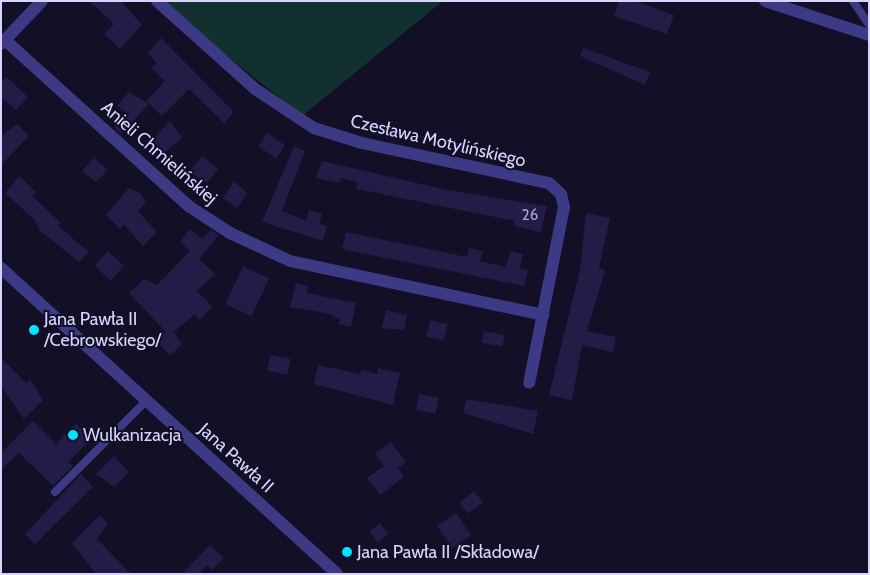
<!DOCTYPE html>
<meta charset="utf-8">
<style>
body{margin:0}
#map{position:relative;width:870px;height:575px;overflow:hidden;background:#130f26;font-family:Cabin,sans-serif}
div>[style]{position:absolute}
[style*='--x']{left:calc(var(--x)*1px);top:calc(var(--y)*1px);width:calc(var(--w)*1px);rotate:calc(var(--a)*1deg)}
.green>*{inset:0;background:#12302f}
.building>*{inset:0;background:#241b47;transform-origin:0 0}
.service>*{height:8px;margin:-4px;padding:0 4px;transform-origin:4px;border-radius:4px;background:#3d3a85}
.minor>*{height:12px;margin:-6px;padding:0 6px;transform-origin:6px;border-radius:6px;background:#3d3a85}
.tertiary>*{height:12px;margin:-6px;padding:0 6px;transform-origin:6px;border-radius:6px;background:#3d3a85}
.dots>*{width:14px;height:14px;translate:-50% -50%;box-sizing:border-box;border:2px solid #130f26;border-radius:50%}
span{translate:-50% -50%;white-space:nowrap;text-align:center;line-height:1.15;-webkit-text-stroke:4px #130f26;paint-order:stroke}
.number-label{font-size:15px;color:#aca6d1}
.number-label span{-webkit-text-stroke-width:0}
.street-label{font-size:18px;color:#d9d4ff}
.poi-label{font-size:18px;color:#d9d4ff}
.left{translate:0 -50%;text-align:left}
.frame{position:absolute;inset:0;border:2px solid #d9d4ff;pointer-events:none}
</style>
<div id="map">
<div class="green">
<div style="clip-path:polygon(159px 1px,443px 1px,302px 116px)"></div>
</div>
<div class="building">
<div style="clip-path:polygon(89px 1px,121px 1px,142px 25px,120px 49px,104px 34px,114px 24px)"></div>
<div style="clip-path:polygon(619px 1px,635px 1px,674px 15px,667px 34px,614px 16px)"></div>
<div style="clip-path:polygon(161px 38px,234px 112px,224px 123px,189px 89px,162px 116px,146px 101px,165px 81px,151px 68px,157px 63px,147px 53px)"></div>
<div style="clip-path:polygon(583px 48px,650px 72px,645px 85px,580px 56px)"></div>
<div style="clip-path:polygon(7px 77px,28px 97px,16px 110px,1px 97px,1px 83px)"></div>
<div style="clip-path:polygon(129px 92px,149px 104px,121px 134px,114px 127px,126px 113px,117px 106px)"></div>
<div style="clip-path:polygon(170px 121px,182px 138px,164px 153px,151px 141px)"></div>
<div style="clip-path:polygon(17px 124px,29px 136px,1px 165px,1px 136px)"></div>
<div style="left:267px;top:133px;width:22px;height:16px;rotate:34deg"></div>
<div style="clip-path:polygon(294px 146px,305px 151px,282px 211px,306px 221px,309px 210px,322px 214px,319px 224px,327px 226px,323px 241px,262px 222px)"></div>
<div style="clip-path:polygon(202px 156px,218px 169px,207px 183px,189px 172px)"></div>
<div style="clip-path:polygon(94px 158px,108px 170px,96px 182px,82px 171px)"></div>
<div style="clip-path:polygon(322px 161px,447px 190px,547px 206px,541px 232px,514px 226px,515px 221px,356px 189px,357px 182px,341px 178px,340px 183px,316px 178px)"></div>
<div style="clip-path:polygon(19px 176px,36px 192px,32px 196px,61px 223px,58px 226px,89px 252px,79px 262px,39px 230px,35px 220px,5px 193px)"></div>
<div style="clip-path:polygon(234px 181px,247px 193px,237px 208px,223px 198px)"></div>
<div style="clip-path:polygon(129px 188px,140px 193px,146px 203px,138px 211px,157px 232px,143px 246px,124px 225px,120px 229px,106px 215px)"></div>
<div style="clip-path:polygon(586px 213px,610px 218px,599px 268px,605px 270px,587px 331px,616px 337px,613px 352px,582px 345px,572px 400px,549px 395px,580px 270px)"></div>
<div style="clip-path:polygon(190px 229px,202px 239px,211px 230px,219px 235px,199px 259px,215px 274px,197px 291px,213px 307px,199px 320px,195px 314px,174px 332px,182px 344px,170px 356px,156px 341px,166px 332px,129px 293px,144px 279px,157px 285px,190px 251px,180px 242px)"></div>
<div style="clip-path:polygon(346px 232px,467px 257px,469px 248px,483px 251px,480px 261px,506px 267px,510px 251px,523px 254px,520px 269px,528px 270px,524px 286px,342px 249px)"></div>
<div style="left:108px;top:251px;width:22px;height:20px;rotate:43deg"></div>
<div style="left:243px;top:266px;width:29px;height:42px;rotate:25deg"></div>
<div style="clip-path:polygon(296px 283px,308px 286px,307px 293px,356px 303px,351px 327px,338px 324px,340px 320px,330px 314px,290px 307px)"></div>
<div style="clip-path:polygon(386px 310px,407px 315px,404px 330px,382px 328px)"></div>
<div style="left:430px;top:320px;width:18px;height:17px;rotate:13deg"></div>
<div style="left:484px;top:331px;width:21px;height:12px;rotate:11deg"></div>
<div style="left:270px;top:355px;width:21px;height:16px;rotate:11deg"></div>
<div style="clip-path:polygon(1px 358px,26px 383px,30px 379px,43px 400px,24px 419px,1px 386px)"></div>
<div style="clip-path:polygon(318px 365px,360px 374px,361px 370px,377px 374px,378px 368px,400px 373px,393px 405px,314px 384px)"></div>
<div style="left:419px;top:394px;width:20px;height:16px;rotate:11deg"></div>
<div style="clip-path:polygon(466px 399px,538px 411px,533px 434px,463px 413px)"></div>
<div style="clip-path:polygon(33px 421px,56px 444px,76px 423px,87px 435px,88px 442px,68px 462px,73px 466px,53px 486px,19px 453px,1px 470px,1px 453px)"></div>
<div style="clip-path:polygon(391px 442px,406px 462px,398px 468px,404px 477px,380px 495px,367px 478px,384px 466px,375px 453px)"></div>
<div style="clip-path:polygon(114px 456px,129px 472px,114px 487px,96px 474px)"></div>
<div style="clip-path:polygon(81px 474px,93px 487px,35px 544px,25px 534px)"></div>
<div style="left:474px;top:491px;width:14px;height:19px;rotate:51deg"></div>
<div style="left:456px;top:513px;width:27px;height:23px;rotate:56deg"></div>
<div style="clip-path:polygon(100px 515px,108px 523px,97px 539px,131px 574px,96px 574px,72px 543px)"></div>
<div style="left:380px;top:523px;width:14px;height:14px;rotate:51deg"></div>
<div style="clip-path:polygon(210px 545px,224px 558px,212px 570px,207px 565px,198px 574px,182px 574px)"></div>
</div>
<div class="service">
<div style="--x:853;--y:1;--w:29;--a:56"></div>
<div style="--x:55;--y:492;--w:130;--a:-45"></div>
</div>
<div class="minor">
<div style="--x:157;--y:1;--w:132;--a:41.9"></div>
<div style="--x:255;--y:89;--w:71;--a:33.5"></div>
<div style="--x:314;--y:128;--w:50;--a:17.4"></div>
<div style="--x:362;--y:143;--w:191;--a:12.1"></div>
<div style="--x:549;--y:183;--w:16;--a:43"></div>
<div style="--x:561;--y:194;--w:13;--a:77"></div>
<div style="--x:564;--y:207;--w:179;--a:101.2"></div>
<div style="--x:765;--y:1;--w:109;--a:18.1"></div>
<div style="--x:5;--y:40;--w:249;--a:42.1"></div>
<div style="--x:190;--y:207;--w:48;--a:33"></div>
<div style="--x:230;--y:233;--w:66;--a:25"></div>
<div style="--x:290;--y:261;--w:259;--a:12"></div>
<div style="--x:1;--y:44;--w:59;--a:-46.4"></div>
</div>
<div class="tertiary">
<div style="--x:1;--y:268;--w:454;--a:42.3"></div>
</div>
<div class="dots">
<div style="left:34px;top:330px;background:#00e5ff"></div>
<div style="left:73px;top:435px;background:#00e5ff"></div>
<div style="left:347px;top:552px;background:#00e5ff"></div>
</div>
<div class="number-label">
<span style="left:530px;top:216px">26</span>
</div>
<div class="street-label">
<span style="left:438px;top:141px;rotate:13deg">Czesława Motylińskiego</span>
<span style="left:159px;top:153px;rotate:41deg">Anieli Chmielińskiej</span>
<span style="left:236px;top:458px;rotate:42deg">Jana Pawła II</span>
</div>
<div class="poi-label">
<span class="left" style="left:44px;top:330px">Jana Pawła II<br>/Cebrowskiego/</span>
<span class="left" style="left:83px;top:435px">Wulkanizacja</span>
<span class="left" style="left:357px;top:552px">Jana Pawła II /Składowa/</span>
</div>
<div class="frame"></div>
</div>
